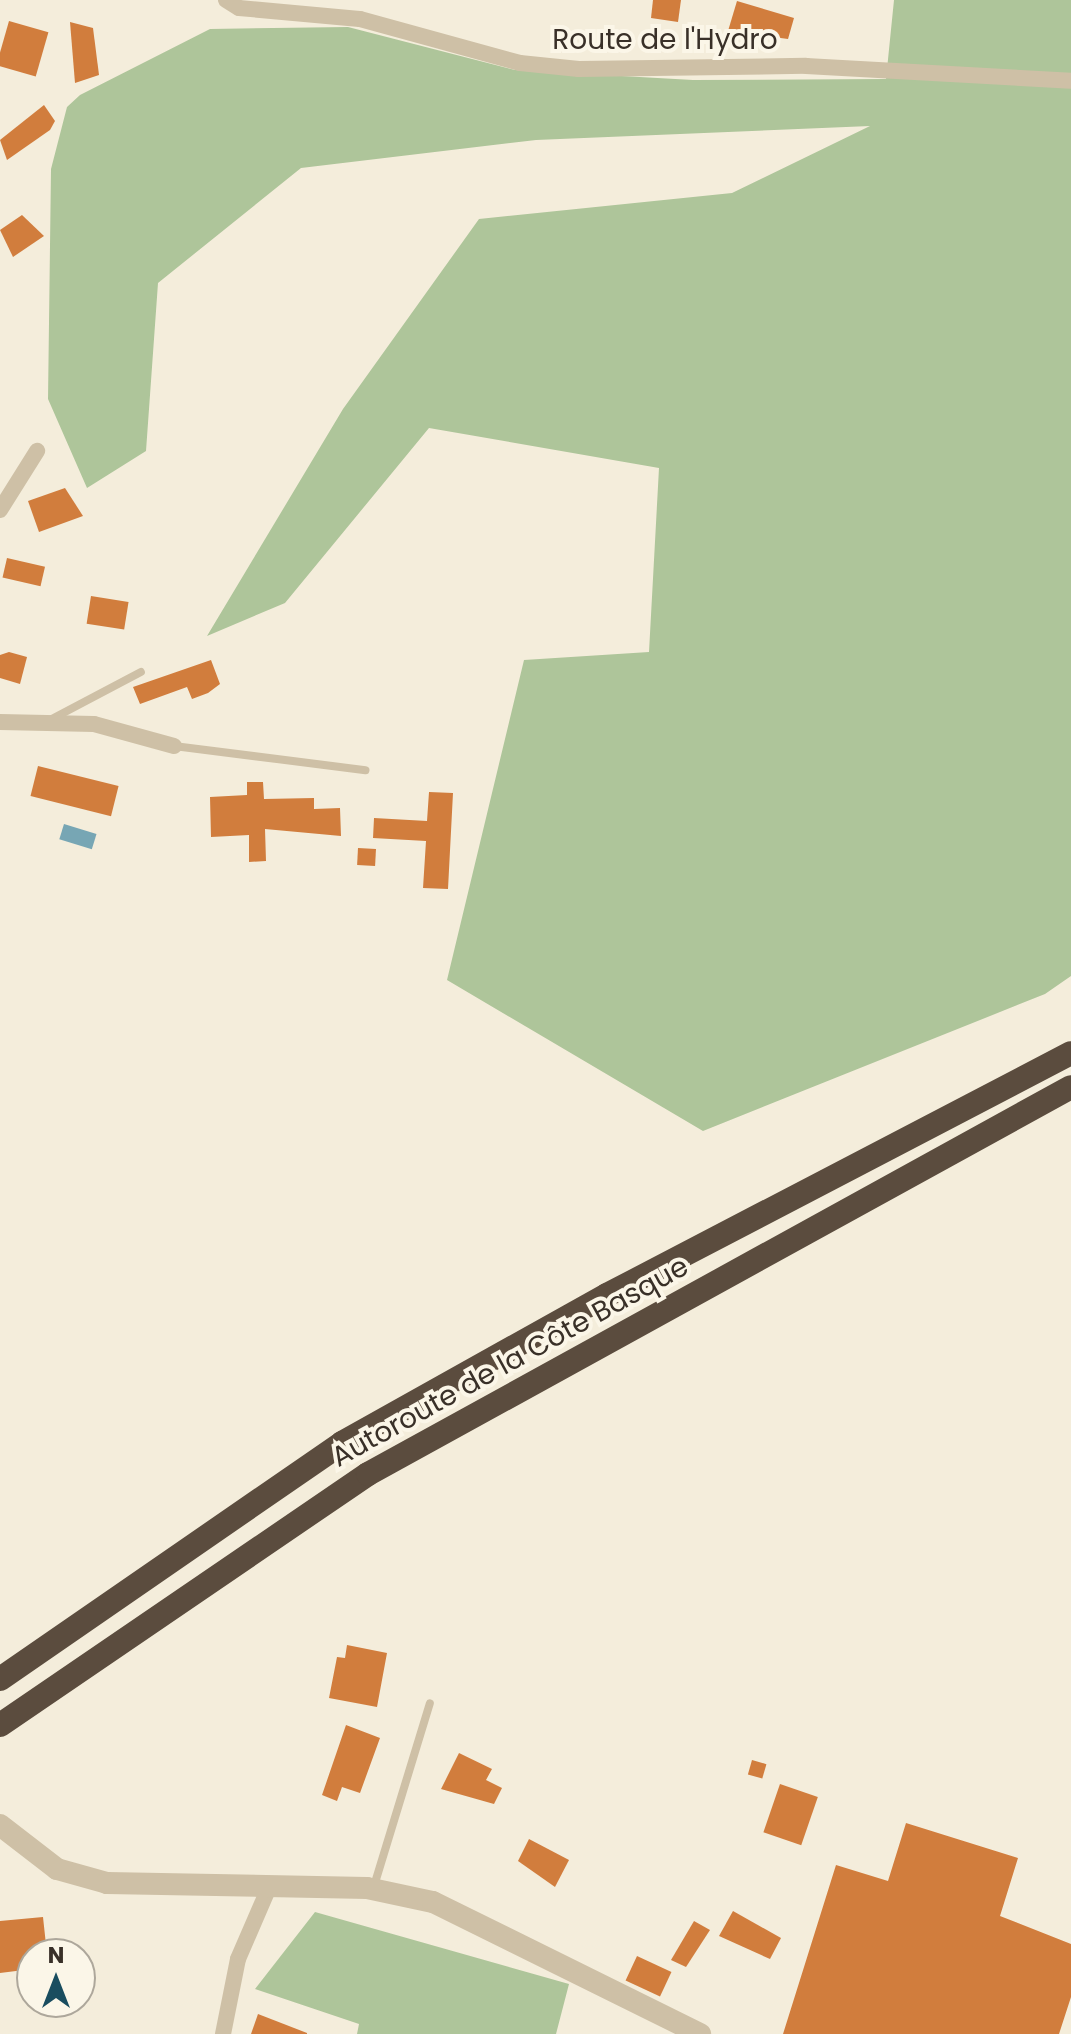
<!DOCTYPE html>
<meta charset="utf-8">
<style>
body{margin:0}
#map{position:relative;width:1071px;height:2034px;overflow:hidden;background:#f4eddb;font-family:Poppins,sans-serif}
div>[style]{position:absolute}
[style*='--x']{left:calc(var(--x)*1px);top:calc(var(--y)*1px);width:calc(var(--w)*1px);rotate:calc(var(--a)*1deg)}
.green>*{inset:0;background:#aec59a}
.water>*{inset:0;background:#77a6b4;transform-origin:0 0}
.building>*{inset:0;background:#d17d3d;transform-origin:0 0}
.service>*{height:8px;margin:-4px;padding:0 4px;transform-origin:4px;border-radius:4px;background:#cec0a6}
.minor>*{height:16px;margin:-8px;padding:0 8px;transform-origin:8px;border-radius:8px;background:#cec0a6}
.tertiary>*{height:22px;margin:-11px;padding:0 11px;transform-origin:11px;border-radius:11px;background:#cec0a6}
.motorway>*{height:24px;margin:-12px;padding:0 12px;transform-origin:12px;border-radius:12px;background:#5b4c3e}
span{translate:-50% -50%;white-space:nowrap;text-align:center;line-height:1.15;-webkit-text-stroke:8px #fbf6e8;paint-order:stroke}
.street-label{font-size:28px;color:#393028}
.north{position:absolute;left:16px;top:1938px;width:80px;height:80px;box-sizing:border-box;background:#fbf6e8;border:2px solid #ada79b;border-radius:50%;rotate:0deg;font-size:22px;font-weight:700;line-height:32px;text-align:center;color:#393028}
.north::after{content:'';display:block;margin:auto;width:28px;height:36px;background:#194d5f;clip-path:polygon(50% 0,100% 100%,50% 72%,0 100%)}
</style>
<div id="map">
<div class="green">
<div style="clip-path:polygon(894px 0,1071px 0,1071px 976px,1045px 994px,703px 1131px,447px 980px,524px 660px,649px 652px,659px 468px,429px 428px,285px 603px,207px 636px,343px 409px,479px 219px,732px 193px,870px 126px,536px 140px,301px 168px,158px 283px,146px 451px,87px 488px,48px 399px,51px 169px,67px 107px,80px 95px,210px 29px,348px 27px,515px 70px,693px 80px,886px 79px)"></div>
<div style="clip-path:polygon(315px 1912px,569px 1984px,556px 2034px,357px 2034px,359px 2024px,255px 1989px)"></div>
</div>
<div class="water">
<div style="left:64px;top:824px;width:34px;height:16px;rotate:17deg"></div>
</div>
<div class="building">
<div style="clip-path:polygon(653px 0,681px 0,678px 22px,651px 18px)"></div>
<div style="clip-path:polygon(737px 1px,794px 18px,788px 39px,728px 31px)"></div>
<div style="left:9px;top:21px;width:41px;height:46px;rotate:16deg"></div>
<div style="clip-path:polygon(70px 22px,93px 28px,99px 75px,75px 83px)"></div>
<div style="clip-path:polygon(44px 105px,55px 121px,50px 130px,7px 160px,0 140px)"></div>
<div style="clip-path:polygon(22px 215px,44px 236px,13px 257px,0 230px)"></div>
<div style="clip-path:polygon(65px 488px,83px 516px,39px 532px,28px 501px)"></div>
<div style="left:7px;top:558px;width:39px;height:20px;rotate:13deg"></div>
<div style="left:91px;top:596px;width:38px;height:28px;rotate:9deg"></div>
<div style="clip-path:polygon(9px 652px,27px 657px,20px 684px,0 678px,0 655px)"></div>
<div style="clip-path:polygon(211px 660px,220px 684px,208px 693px,192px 699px,187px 687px,140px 704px,133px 687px)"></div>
<div style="left:38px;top:766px;width:83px;height:31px;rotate:14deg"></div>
<div style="clip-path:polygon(247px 782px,263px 782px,264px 799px,314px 798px,314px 809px,340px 808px,341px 836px,265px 829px,266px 861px,249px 862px,249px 835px,211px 837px,210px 797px,247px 795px)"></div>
<div style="clip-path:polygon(429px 792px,453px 793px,448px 889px,423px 888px,426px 841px,373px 838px,374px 818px,427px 821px)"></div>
<div style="left:358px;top:848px;width:18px;height:17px;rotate:3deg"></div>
<div style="clip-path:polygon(347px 1645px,387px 1653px,377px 1707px,329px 1698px,337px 1657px,345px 1658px)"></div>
<div style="clip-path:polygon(346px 1725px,380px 1738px,360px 1793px,342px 1787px,337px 1801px,322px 1795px)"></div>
<div style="clip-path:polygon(459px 1753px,492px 1769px,486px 1780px,502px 1788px,494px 1804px,441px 1789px)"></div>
<div style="left:752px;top:1760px;width:15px;height:15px;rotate:16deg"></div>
<div style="left:780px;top:1784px;width:40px;height:51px;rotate:19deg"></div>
<div style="clip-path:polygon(906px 1823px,1018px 1858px,1000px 1916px,1071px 1944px,1071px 1997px,1059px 2034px,783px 2034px,836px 1865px,888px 1881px)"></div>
<div style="clip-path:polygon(529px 1839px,569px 1860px,555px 1887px,518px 1861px)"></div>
<div style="clip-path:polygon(733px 1911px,781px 1938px,770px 1959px,719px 1936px)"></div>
<div style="clip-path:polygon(43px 1917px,47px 1954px,32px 1954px,32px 1969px,0 1973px,0 1921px)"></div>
<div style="clip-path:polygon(694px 1921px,710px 1930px,686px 1967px,671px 1960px)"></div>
<div style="left:637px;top:1956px;width:38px;height:27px;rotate:25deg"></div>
<div style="clip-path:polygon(258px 2014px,307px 2033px,307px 2034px,251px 2034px)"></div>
</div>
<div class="service">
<div style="--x:48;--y:721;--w:105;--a:-27.8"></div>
<div style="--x:174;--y:746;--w:193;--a:7.2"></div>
<div style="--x:374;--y:1886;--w:191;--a:-73"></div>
</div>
<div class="minor">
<div style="--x:226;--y:0;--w:15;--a:32"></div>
<div style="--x:239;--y:8;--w:121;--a:5.2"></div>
<div style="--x:360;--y:19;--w:166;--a:15.4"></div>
<div style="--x:520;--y:63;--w:59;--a:5.8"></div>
<div style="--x:579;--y:69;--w:227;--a:-0.8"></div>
<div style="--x:806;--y:66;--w:265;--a:3.2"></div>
<div style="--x:0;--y:510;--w:70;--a:-57.9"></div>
<div style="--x:0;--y:722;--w:94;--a:1.2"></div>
<div style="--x:94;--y:724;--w:83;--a:15.4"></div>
<div style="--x:223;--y:2034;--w:76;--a:-78.7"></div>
<div style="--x:238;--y:1959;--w:81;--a:-66.6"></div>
</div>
<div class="tertiary">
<div style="--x:0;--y:1825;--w:72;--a:37.7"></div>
<div style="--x:57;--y:1869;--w:52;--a:15.6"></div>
<div style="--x:107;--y:1883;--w:260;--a:1.1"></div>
<div style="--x:367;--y:1888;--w:67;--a:12"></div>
<div style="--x:433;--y:1902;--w:298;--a:26.3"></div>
</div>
<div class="motorway">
<div style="--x:0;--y:1679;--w:416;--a:-34.6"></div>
<div style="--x:342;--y:1443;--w:304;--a:-29.2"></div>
<div style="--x:607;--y:1295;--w:523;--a:-27.54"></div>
<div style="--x:0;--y:1725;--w:445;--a:-34.3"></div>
<div style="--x:368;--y:1474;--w:802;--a:-28.83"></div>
</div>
<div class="street-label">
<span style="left:665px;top:40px">Route de l'Hydro</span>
<span style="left:510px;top:1362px;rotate:-29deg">Autoroute de la Côte Basque</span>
</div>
<div class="north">N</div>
</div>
